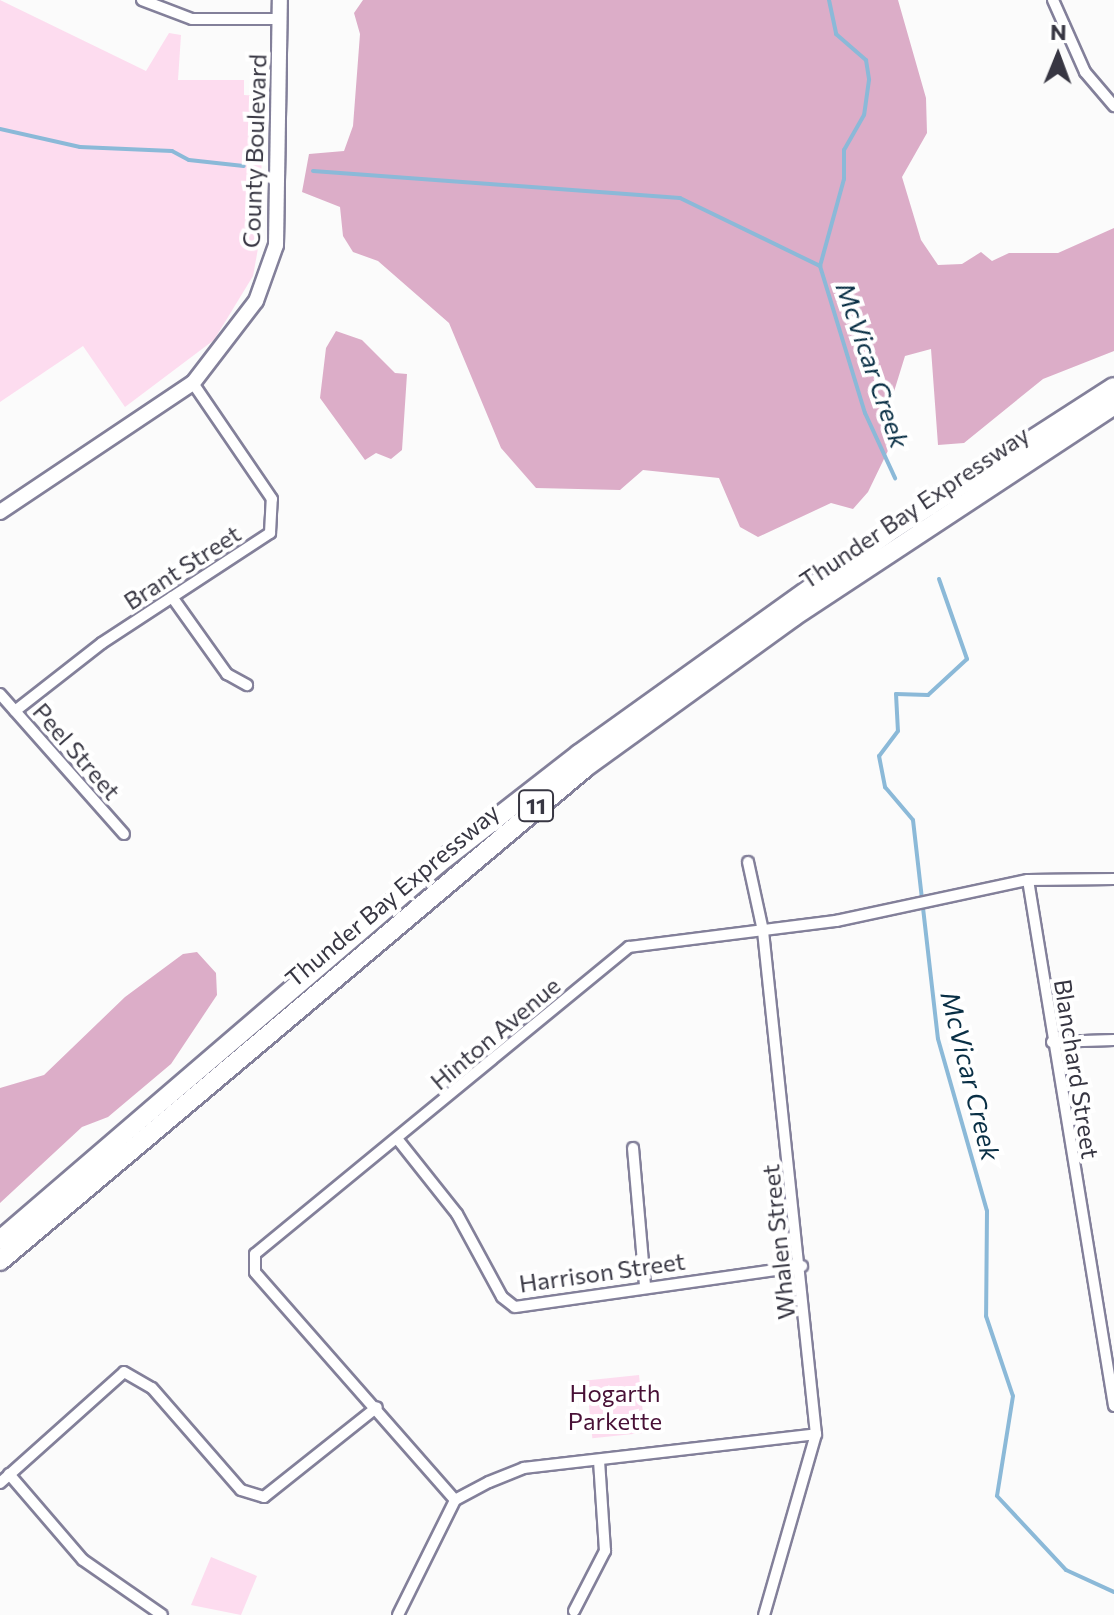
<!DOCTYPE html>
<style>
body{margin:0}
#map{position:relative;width:1114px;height:1615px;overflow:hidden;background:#fbfbfb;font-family:Commissioner,sans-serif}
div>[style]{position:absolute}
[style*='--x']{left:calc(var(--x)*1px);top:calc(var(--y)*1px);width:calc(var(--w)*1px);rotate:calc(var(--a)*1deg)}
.green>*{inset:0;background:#fddcef;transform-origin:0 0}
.forest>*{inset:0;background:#dcadc8}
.stream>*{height:4px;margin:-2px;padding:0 2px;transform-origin:2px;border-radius:2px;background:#8bb9d8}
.roads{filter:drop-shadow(2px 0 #83809a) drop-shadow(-2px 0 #83809a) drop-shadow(0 2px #83809a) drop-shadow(0 -2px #83809a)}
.street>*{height:10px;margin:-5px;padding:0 5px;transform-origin:5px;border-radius:5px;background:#fff}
.secondary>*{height:14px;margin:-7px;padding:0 7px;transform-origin:7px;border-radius:7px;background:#fff}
.highway>*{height:18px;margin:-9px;padding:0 9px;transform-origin:9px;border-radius:9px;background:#fff}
span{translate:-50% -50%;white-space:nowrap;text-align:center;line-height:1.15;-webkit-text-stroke:8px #fff;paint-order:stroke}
.shield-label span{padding:2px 6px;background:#fff;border:2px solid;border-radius:6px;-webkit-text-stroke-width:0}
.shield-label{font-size:22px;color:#373642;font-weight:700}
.street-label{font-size:24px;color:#373642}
.park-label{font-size:24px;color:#481036}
.water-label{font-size:26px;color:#092f45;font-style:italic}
.north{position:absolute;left:1018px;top:16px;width:80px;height:80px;-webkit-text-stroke:6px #fff;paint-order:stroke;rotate:1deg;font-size:22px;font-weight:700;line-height:32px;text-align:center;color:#373642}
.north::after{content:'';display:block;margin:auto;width:28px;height:36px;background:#373642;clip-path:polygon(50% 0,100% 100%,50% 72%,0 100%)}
</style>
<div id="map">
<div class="green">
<div style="clip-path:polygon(0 0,146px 71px,169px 33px,181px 35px,178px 80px,244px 80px,244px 95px,262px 96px,261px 232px,253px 276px,214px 340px,125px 407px,83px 346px,0 402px)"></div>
<div style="left:639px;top:1375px;width:58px;height:53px;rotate:84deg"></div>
<div style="clip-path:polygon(211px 1557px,257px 1576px,241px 1615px,191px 1605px)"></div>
</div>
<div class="forest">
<div style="clip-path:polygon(363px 0,898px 0,926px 98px,927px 133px,902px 177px,921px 240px,938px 265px,962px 264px,981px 252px,992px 261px,1009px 253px,1058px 253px,1114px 228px,1114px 351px,1043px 379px,964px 443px,938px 445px,931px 349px,905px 356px,888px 411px,897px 432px,868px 492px,853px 509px,831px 503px,758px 537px,740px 527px,719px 478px,643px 470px,620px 490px,536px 488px,501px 448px,449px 323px,378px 261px,353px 252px,343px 236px,340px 207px,302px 192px,309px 154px,344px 151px,353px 126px,360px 34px,354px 13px)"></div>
<div style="clip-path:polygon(336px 331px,362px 340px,395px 373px,407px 374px,402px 450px,391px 459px,376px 453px,365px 460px,320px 398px,326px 348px)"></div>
<div style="clip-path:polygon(197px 952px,216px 973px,217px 995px,171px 1064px,108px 1117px,82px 1127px,0 1203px,0 1088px,44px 1075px,125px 997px,183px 954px)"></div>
</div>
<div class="stream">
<div style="--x:829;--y:0;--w:35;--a:78"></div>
<div style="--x:836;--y:34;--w:40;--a:41"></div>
<div style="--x:866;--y:60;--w:20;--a:81"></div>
<div style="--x:869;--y:80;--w:35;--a:98"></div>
<div style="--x:864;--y:115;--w:40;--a:119.7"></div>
<div style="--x:844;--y:150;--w:29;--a:90"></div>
<div style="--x:844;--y:179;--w:90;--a:105.4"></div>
<div style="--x:820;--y:266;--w:154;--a:73"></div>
<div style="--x:865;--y:413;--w:72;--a:65.2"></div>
<div style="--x:0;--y:129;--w:82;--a:12.7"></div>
<div style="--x:80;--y:147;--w:92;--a:2.5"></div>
<div style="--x:172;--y:151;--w:19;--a:28"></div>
<div style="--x:189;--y:160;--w:55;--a:6.2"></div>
<div style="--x:313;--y:171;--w:368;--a:4.2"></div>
<div style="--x:680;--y:198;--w:156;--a:25.9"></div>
<div style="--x:939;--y:579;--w:85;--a:70.7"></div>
<div style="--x:967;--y:659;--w:53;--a:137.3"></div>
<div style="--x:928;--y:695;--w:32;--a:-178"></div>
<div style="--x:896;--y:694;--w:37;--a:87"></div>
<div style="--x:898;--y:731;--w:31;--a:127"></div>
<div style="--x:879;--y:756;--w:32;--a:79"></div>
<div style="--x:885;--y:787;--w:43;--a:49.7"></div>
<div style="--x:913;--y:820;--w:220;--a:83.5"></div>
<div style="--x:938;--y:1039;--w:179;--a:74.1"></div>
<div style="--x:987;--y:1211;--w:105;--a:90.5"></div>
<div style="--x:986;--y:1316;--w:84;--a:71.4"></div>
<div style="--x:1013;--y:1396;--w:101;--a:99.1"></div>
<div style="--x:997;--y:1496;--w:101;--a:47"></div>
<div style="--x:1066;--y:1570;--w:53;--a:24.6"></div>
</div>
<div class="roads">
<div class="street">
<div style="--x:142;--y:0;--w:53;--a:20.8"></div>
<div style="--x:192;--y:19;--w:88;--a:0"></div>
<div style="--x:1053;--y:0;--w:79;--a:66"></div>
<div style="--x:1085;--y:72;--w:45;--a:49.5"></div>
<div style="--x:172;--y:597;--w:95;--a:54.5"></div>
<div style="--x:227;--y:674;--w:23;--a:29"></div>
<div style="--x:0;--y:694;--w:187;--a:48.5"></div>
<div style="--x:15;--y:711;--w:110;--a:-38"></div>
<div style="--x:102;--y:643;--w:201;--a:-33.2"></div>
<div style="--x:270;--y:533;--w:34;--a:-87"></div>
<div style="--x:272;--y:499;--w:140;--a:-124.3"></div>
<div style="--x:748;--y:862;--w:71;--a:77.7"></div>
<div style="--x:763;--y:931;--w:506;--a:83.99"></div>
<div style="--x:816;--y:1434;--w:188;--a:106"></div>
<div style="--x:1028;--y:880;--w:533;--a:80.71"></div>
<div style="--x:1052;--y:1042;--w:62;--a:-1.8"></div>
<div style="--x:399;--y:1141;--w:93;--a:51.5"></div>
<div style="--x:457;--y:1214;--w:94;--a:61.5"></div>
<div style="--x:502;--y:1297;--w:16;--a:38"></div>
<div style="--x:515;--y:1307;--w:290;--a:-8.1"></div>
<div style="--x:633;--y:1148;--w:138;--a:85"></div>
<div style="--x:9;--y:1474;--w:113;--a:49.3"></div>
<div style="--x:83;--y:1560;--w:96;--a:34.8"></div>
<div style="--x:0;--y:1483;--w:166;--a:-41.8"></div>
<div style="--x:124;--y:1372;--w:32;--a:30"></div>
<div style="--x:152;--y:1388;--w:135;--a:48.9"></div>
<div style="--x:241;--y:1490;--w:24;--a:17"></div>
<div style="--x:264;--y:1497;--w:144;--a:-38.5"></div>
<div style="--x:455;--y:1500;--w:303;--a:-131.3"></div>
<div style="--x:255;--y:1272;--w:18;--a:-90"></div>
<div style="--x:255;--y:1254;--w:484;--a:-39.4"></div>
<div style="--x:629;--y:947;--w:209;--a:-7.2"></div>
<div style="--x:836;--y:921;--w:196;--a:-12.1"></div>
<div style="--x:1028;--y:880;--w:86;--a:-0.7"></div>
<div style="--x:574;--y:1611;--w:68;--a:-62.7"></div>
<div style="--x:605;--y:1551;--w:91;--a:-93.8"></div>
<div style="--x:398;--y:1615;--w:128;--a:-63.6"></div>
<div style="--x:455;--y:1500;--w:38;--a:-28"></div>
<div style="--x:489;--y:1482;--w:38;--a:-22"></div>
<div style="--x:524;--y:1468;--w:294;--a:-6.6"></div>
</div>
<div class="secondary">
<div style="--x:0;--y:512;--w:232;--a:-33.8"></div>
<div style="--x:193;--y:383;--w:103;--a:-52.5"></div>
<div style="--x:256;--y:301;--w:59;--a:-70.3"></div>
<div style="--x:276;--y:245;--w:245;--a:-89.1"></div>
</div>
<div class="highway">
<div style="--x:0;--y:1240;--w:579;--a:-40.65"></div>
<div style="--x:439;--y:863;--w:177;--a:-37.9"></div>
<div style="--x:579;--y:754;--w:388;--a:-35.6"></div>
<div style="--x:895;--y:528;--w:260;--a:-32.8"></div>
<div style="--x:0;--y:1261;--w:766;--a:-40.13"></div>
<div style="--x:586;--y:767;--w:256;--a:-35.9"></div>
<div style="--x:793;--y:617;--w:385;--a:-33.4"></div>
</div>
</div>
<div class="shield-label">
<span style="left:536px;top:806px">11</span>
</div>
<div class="street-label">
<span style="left:254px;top:151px;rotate:-88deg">County Boulevard</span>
<span style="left:914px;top:507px;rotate:-34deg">Thunder Bay Expressway</span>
<span style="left:182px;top:567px;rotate:-33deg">Brant Street</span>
<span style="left:77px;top:751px;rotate:49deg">Peel Street</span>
<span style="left:392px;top:895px;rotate:-40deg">Thunder Bay Expressway</span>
<span style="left:495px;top:1033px;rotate:-40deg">Hinton Avenue</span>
<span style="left:1077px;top:1069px;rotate:81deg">Blanchard Street</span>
<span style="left:778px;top:1242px;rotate:-96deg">Whalen Street</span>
<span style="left:602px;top:1272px;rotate:-8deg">Harrison Street</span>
</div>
<div class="park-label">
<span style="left:615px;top:1407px">Hogarth<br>Parkette</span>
</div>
<div class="water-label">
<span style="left:873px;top:365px;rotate:71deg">McVicar Creek</span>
<span style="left:971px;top:1076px;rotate:76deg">McVicar Creek</span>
</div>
<div class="north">N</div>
</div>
